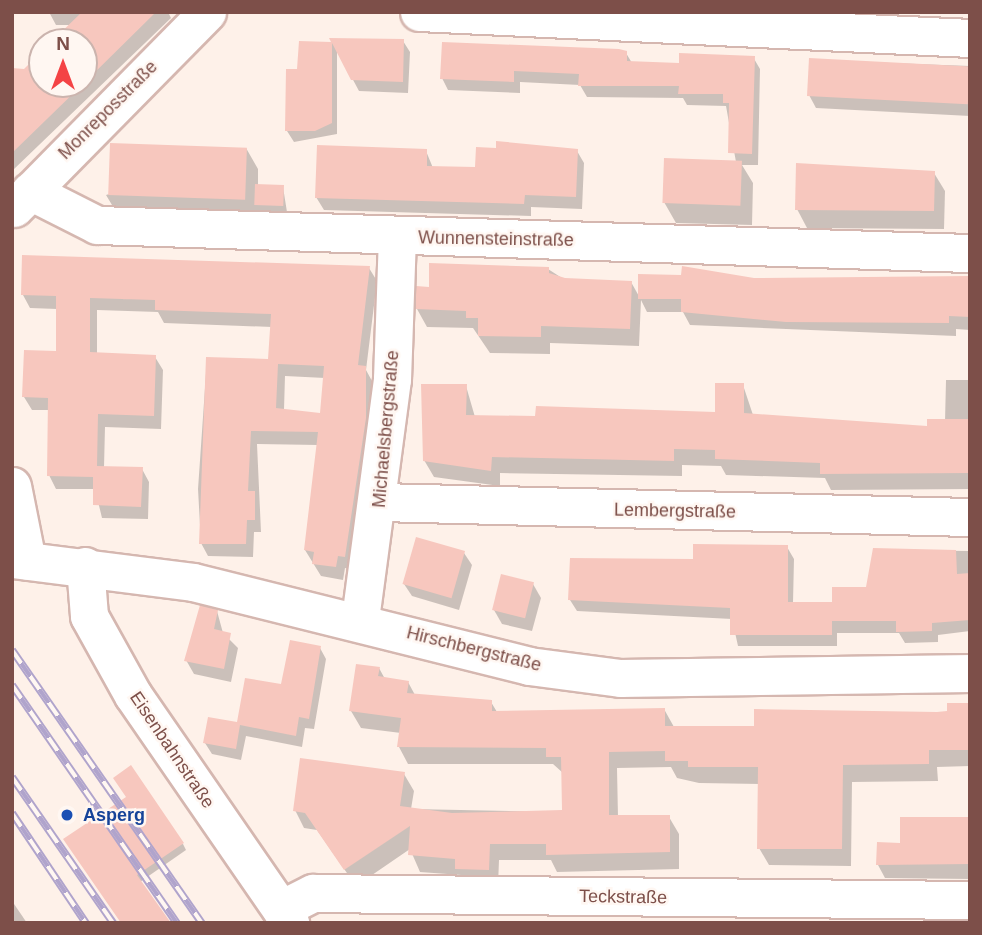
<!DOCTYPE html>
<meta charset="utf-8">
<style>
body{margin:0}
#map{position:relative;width:982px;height:935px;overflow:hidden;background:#fef1e9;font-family:Arial,sans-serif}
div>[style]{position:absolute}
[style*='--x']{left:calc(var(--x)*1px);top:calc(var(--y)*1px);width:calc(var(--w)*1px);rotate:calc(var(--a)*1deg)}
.shadow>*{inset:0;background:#0003}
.building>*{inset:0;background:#f7c7be;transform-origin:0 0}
.roads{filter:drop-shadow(2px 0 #d5b7b0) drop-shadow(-2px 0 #d5b7b0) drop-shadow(0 2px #d5b7b0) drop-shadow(0 -2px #d5b7b0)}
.minor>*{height:37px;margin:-18.5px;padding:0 18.5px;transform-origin:18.5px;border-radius:18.5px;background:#fff}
.rail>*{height:8px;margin-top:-4px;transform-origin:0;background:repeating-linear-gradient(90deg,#fff7f2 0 16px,#b0a4cc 0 32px);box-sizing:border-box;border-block:2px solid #b0a4cc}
.dots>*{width:19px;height:19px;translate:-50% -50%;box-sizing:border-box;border:4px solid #fff7f2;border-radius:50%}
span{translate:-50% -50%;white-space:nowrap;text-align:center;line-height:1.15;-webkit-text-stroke:5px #fff7f2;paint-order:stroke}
.street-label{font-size:18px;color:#7d4f49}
.transit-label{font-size:18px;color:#164399;font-weight:700}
.left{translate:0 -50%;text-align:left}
.frame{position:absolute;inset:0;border:14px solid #7d4f49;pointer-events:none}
.north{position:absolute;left:28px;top:28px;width:70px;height:70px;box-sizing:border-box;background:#fff7f2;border:2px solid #cbb4ae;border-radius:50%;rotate:0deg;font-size:19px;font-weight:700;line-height:28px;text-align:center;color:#7d4f49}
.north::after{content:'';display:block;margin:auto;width:24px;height:32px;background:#f44345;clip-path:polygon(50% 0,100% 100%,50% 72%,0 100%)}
</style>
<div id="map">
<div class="shadow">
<div style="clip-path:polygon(49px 12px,168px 12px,171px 18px,12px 171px,12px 70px,24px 71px,42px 54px,42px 84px,84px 84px,84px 42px,54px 42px,72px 25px,56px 25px)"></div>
<div style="clip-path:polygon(403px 41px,410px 52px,408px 93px,359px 91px,337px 50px,337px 134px,294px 142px,287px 131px,288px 70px,299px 70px,300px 43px)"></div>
<div style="clip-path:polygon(626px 53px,632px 63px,681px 65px,753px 57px,760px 69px,758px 165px,742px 165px,753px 183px,752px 225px,676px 223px,664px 202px,736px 162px,726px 106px,687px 105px,683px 98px,587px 97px,580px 85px,520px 82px,520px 93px,448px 90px,442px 78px)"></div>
<div style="clip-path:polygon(811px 60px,970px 66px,970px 116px,816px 108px,809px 95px)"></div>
<div style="clip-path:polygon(246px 148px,258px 169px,258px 186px,283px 187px,287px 212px,257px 211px,257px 220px,118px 215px,106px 195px)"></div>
<div style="clip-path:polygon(426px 151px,433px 168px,477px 169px,577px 151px,584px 163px,582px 209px,531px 207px,531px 216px,324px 210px,316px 197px)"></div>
<div style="clip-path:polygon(934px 173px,945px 191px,944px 229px,807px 228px,797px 209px)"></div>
<div style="clip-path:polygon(evenodd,369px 268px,377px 281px,366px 370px,372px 381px,372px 432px,352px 569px,345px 568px,343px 580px,321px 576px,305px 550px,318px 445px,257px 444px,261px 532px,254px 532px,253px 557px,208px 556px,201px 543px,198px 489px,207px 359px,270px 361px,272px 327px,164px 323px,158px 312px,97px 310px,97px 354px,155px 357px,163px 370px,161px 429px,105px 427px,104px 468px,142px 469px,149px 482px,148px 519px,102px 518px,95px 489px,56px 489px,49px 475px,50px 410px,32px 410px,24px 397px,57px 353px,57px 309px,30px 308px,23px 295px,369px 268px,285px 376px,325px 378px,322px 415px,284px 410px,285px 376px)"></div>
<div style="clip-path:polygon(548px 269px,565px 280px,631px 282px,640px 298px,754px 280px,970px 277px,970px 330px,956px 329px,956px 336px,690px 325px,683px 312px,647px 312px,641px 300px,639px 346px,550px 343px,550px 354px,490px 353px,473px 328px,427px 327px,417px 309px,430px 289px)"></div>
<div style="clip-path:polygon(946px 380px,970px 380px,970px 489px,831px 490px,825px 478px,726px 475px,721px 466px,682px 465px,682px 476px,500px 473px,500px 486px,434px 477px,424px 460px,466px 386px,475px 417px,717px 414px,743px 385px,753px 415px,929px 428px,945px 421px)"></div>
<div style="clip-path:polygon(787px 547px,794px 559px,793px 603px,834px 603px,868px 589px,874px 550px,970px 551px,970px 631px,938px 635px,938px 642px,905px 643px,899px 633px,837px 633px,837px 646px,738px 646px,732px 619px,577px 611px,570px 600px,694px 561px)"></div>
<div style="clip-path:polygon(464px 553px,472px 565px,459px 610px,412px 596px,404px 584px)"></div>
<div style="clip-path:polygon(533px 584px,541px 598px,532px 631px,502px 624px,494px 610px)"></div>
<div style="clip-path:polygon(217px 611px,223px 633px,238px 648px,231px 682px,194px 674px,186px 660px)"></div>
<div style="clip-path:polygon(320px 648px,326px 659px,314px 729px,305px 728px,302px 747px,246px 736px,241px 760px,212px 754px,205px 743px,238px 724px)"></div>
<div style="clip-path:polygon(379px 668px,385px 679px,408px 682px,415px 695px,491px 702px,497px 712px,664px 709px,674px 727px,756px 728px,949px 713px,970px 705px,970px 766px,937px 767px,938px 781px,852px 782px,851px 866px,769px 865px,759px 848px,760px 784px,699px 783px,677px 778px,671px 767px,617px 768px,618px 817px,669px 817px,679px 834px,679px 869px,557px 872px,551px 860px,499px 860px,498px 886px,467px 886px,461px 875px,420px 872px,410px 849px,356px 886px,317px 830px,304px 828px,295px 810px,404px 774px,414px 791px,411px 809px,564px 812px,563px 773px,553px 764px,408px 764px,399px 747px,401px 733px,361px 728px,351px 711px)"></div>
<div style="clip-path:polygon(970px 820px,970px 879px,885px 878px,878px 865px,902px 845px)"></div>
<div style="clip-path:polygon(183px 844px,186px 850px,140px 882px,69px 845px)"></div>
<div style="clip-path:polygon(12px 901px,27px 923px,12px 923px)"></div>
<div style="clip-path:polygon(790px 921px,836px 923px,730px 923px)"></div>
</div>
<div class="building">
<div style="clip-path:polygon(82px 12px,156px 12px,84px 83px,84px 42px,51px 42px)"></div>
<div style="clip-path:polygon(329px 38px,404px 39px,403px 82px,351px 80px,332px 43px,332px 123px,315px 131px,285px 131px,286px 69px,297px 69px,299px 41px,331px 42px)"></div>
<div style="clip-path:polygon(442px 42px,619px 49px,627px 51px,627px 61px,679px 63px,679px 53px,755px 56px,752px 154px,728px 153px,729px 103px,723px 103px,723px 94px,678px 94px,679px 86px,578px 86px,579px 74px,514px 71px,514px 82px,440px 79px)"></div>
<div style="clip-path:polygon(42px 51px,42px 84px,83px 84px,12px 153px,12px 68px,24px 69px)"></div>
<div style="left:809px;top:58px;width:161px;height:38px;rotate:3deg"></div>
<div style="clip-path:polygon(496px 141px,578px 149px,576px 197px,525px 195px,524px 204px,315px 198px,317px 145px,427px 149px,427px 166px,475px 167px,476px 147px,496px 148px)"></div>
<div style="left:110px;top:143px;width:137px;height:52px;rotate:2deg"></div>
<div style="left:664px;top:158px;width:78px;height:45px;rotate:2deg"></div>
<div style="clip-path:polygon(796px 163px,935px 171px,934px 211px,795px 210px)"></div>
<div style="left:255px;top:184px;width:29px;height:21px;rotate:2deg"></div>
<div style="clip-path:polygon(evenodd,22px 255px,370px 266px,358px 365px,366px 366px,366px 418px,345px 557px,338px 556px,336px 567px,312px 564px,314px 552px,304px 550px,318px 432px,251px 431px,248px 491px,255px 491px,255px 520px,247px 520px,246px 544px,199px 544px,206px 357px,268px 359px,271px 314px,155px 310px,155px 300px,90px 298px,90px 352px,156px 355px,154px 416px,98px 414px,97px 466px,143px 467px,141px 507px,93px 505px,93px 477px,47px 476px,48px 398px,22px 397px,24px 350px,56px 351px,56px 296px,21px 295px,22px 255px,278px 364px,324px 366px,320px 413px,276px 408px,278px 364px)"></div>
<div style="clip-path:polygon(429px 263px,549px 267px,549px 273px,565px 278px,632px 281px,630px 329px,541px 326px,541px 337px,478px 336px,478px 318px,466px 318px,466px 311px,415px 309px,416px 286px,429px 287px)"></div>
<div style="clip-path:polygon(682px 266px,754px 278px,970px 276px,970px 317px,949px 316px,949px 323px,786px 322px,681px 312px,681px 299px,638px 299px,638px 274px,681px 275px)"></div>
<div style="clip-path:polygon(715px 383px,744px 383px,744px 413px,927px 426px,927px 419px,970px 419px,970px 473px,820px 474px,820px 463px,715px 459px,715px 450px,674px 449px,674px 461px,492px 457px,491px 471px,423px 461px,421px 384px,467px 384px,466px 415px,535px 416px,536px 406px,715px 412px)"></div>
<div style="left:416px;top:537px;width:51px;height:49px;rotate:16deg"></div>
<div style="clip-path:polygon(693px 544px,788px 545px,788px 602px,832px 602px,832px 587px,866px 587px,873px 548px,956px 550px,957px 574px,970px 573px,970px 620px,932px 623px,932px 631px,896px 632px,896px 621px,832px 621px,832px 635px,730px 635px,730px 608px,568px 600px,570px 558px,693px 559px)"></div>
<div style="left:501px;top:574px;width:34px;height:37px;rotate:14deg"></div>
<div style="clip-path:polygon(200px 605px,218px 610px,214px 629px,231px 633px,224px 669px,184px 661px)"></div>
<div style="clip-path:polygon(290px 640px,321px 646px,309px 719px,299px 717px,296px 736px,240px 725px,236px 749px,203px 743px,208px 717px,237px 722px,245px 678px,281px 684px)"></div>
<div style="clip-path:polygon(356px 664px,380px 667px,378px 676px,409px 681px,407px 693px,492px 700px,492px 711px,665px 708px,665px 726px,754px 726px,754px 709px,937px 712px,947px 711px,947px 703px,970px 703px,970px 750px,929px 750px,929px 764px,843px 765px,842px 849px,757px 849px,758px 767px,688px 767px,688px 761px,665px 761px,665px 751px,609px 752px,609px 815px,670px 815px,670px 852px,546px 855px,546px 844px,490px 844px,489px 870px,455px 869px,455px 859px,408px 855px,410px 826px,344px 870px,305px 813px,293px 811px,300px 758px,405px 772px,400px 806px,452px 813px,562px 810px,561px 757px,546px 757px,546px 748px,397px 747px,401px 718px,349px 711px)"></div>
<div style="clip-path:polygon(131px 765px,184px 843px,137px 875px,171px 923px,121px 923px,63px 839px,126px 797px,113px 778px)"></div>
<div style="clip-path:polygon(900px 817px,970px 817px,970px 864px,876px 865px,877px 842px,900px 843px)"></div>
</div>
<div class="roads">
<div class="minor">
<div style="--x:419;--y:12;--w:552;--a:2.7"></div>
<div style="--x:30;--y:191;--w:75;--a:26.9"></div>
<div style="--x:97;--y:225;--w:873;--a:1.84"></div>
<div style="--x:14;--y:208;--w:275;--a:-45.4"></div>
<div style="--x:12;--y:486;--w:76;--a:78.7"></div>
<div style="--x:380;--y:502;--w:590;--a:1.46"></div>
<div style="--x:12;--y:559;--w:182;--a:7.2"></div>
<div style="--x:193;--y:582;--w:346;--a:14"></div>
<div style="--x:529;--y:666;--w:92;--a:7.5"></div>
<div style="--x:620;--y:678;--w:350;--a:-0.8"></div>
<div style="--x:85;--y:566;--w:50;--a:85.4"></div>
<div style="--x:89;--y:616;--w:90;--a:60.9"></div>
<div style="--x:133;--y:695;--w:277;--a:55.4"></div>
<div style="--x:360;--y:619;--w:242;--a:-82.4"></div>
<div style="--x:392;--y:379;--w:142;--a:-88"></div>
<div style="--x:281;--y:909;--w:36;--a:-27"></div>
<div style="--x:313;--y:893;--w:657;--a:0.61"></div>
</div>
</div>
<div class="rail">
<div style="--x:12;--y:650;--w:333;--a:55.2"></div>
<div style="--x:12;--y:685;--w:290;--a:55.3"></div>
<div style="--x:12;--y:777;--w:178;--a:55.3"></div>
<div style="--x:12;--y:813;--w:133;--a:56.1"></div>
</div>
<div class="dots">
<div style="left:67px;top:815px;background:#1a4fb4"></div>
</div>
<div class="street-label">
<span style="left:108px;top:110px;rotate:-45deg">Monreposstraße</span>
<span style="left:496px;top:239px;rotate:1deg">Wunnensteinstraße</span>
<span style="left:386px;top:429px;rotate:-85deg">Michaelsbergstraße</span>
<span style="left:675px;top:511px;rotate:1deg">Lembergstraße</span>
<span style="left:474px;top:649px;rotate:14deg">Hirschbergstraße</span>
<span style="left:172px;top:750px;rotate:56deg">Eisenbahnstraße</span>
<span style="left:623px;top:897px;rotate:1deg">Teckstraße</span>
</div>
<div class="transit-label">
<span class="left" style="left:83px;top:815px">Asperg</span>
</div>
<div class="frame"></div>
<div class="north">N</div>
</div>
